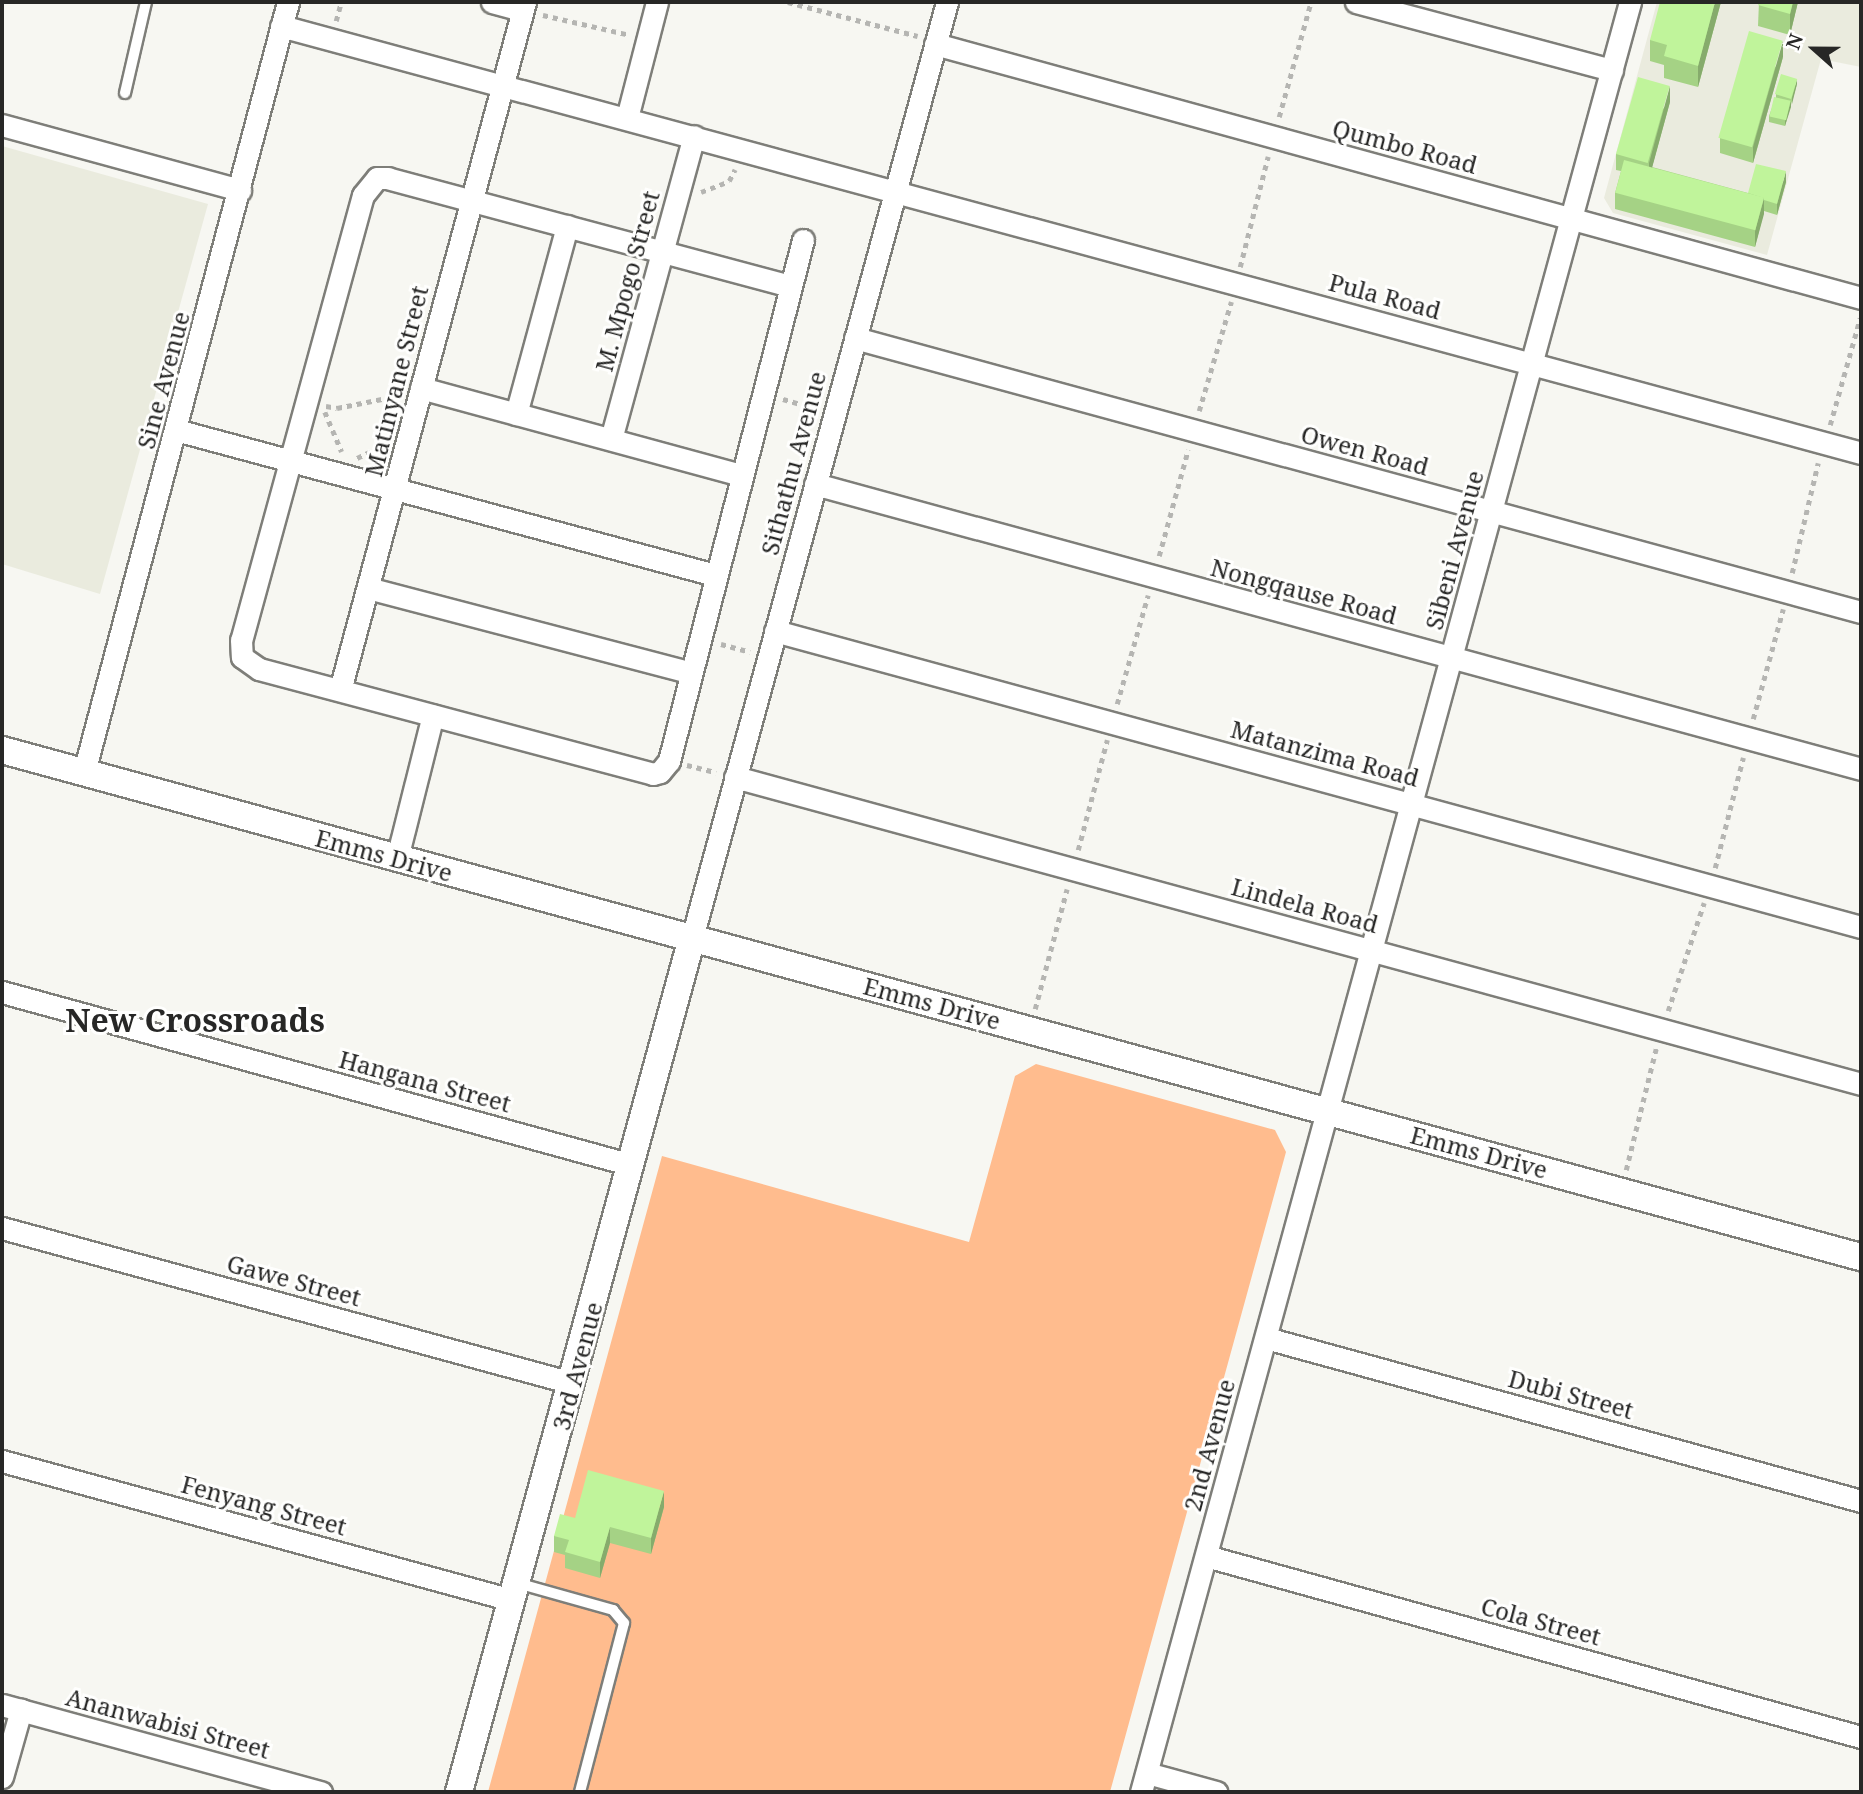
<!DOCTYPE html>
<style>
body{margin:0}
#map{position:relative;width:1863px;height:1794px;overflow:hidden;background:#f7f7f2;font-family:"Noto Serif",serif}
div>[style]{position:absolute}
[style*='--x']{left:calc(var(--x)*1px);top:calc(var(--y)*1px);width:calc(var(--w)*1px);rotate:calc(var(--a)*1deg)}
.built>*{inset:0;background:#eaebde}
.green>*{inset:0;background:#ffbc8e}
.path>*{height:4.5px;margin-top:-2.25px;transform-origin:0;background:repeating-linear-gradient(90deg,#b5b5b2 0 5px,transparent 0 10px)}
.roads{filter:drop-shadow(2px 0 #7e7e79) drop-shadow(-2px 0 #7e7e79) drop-shadow(0 2px #7e7e79) drop-shadow(0 -2px #7e7e79)}
.service>*{height:10px;margin:-5px;padding:0 5px;transform-origin:5px;border-radius:5px;background:#fff}
.minor>*{height:21px;margin:-10.5px;padding:0 10.5px;transform-origin:10.5px;border-radius:10.5px;background:#fff}
.tertiary>*{height:26px;margin:-13px;padding:0 13px;transform-origin:13px;border-radius:13px;background:#fff}
.wall>*{inset:0;background:#a5d285}
.shaded-wall>*{inset:0;background:#86ab6c}
.building>*{inset:0;background:#c0f49b;transform-origin:0 0}
span{translate:-50% -50%;white-space:nowrap;text-align:center;line-height:1.15;-webkit-text-stroke:6px #fffffe;paint-order:stroke}
.street-label{font-size:24px;color:#272726}
.district-label{font-size:32px;color:#272726;font-weight:700}
.frame{position:absolute;inset:0;border:4px solid #272726;pointer-events:none}
.north{position:absolute;left:1779px;top:14px;width:70px;height:70px;-webkit-text-stroke:5px #fffffe;paint-order:stroke;rotate:291deg;font-size:19px;font-weight:700;line-height:28px;text-align:center;color:#272726}
.north::after{content:'';display:block;margin:auto;width:24px;height:32px;background:#272726;clip-path:polygon(50% 0,100% 100%,50% 72%,0 100%)}
</style>
<div id="map">
<div class="built">
<div style="clip-path:polygon(1657px 2px,1861px 2px,1861px 67px,1821px 59px,1767px 255px,1613px 213px,1604px 198px)"></div>
<div style="clip-path:polygon(2px 146px,208px 204px,100px 594px,2px 564px)"></div>
</div>
<div class="green">
<div style="clip-path:polygon(1036px 1064px,1275px 1130px,1286px 1152px,1110px 1792px,488px 1792px,662px 1156px,969px 1242px,1015px 1076px)"></div>
</div>
<div class="path">
<div style="--x:788;--y:2;--w:134;--a:14.7"></div>
<div style="--x:543;--y:15;--w:89;--a:12.9"></div>
<div style="--x:336;--y:21;--w:20;--a:-75"></div>
<div style="--x:1279;--y:117;--w:119;--a:-74.5"></div>
<div style="--x:701;--y:192;--w:30;--a:-21"></div>
<div style="--x:729;--y:181;--w:13;--a:-63"></div>
<div style="--x:1240;--y:267;--w:114;--a:-75.8"></div>
<div style="--x:783;--y:399;--w:33;--a:16"></div>
<div style="--x:326;--y:406;--w:11;--a:10"></div>
<div style="--x:337;--y:408;--w:61;--a:-11.3"></div>
<div style="--x:1199;--y:411;--w:114;--a:-73.6"></div>
<div style="--x:325;--y:412;--w:43;--a:67"></div>
<div style="--x:1830;--y:425;--w:111;--a:-74.3"></div>
<div style="--x:357;--y:458;--w:30;--a:-26"></div>
<div style="--x:1159;--y:556;--w:110;--a:-74.7"></div>
<div style="--x:1792;--y:573;--w:113;--a:-76.7"></div>
<div style="--x:721;--y:644;--w:30;--a:15"></div>
<div style="--x:1117;--y:704;--w:113;--a:-74.1"></div>
<div style="--x:1753;--y:719;--w:114;--a:-74.7"></div>
<div style="--x:687;--y:765;--w:30;--a:14"></div>
<div style="--x:1078;--y:850;--w:114;--a:-75.2"></div>
<div style="--x:1715;--y:868;--w:114;--a:-75.7"></div>
<div style="--x:1035;--y:1009;--w:124;--a:-75.1"></div>
<div style="--x:1668;--y:1011;--w:114;--a:-71.6"></div>
<div style="--x:1626;--y:1170;--w:125;--a:-76.1"></div>
</div>
<div class="roads">
<div class="service">
<div style="--x:125;--y:93;--w:93;--a:-77"></div>
<div style="--x:517;--y:1583;--w:100;--a:15.7"></div>
<div style="--x:613;--y:1610;--w:17;--a:50"></div>
<div style="--x:624;--y:1623;--w:175;--a:104.6"></div>
</div>
<div class="minor">
<div style="--x:492;--y:2;--w:31;--a:15"></div>
<div style="--x:1356;--y:2;--w:265;--a:14.9"></div>
<div style="--x:281;--y:26;--w:1637;--a:15.12"></div>
<div style="--x:935;--y:44;--w:960;--a:15.34"></div>
<div style="--x:627;--y:118;--w:120;--a:-75.5"></div>
<div style="--x:2;--y:125;--w:247;--a:15.3"></div>
<div style="--x:790;--y:286;--w:416;--a:-165"></div>
<div style="--x:388;--y:178;--w:11;--a:180"></div>
<div style="--x:377;--y:178;--w:22;--a:129"></div>
<div style="--x:363;--y:195;--w:461;--a:105.3"></div>
<div style="--x:241;--y:640;--w:17;--a:87"></div>
<div style="--x:242;--y:657;--w:21;--a:35"></div>
<div style="--x:259;--y:669;--w:408;--a:14.9"></div>
<div style="--x:653;--y:774;--w:7;--a:-16"></div>
<div style="--x:660;--y:772;--w:14;--a:-51"></div>
<div style="--x:669;--y:761;--w:538;--a:-75.58"></div>
<div style="--x:855;--y:338;--w:1043;--a:15.24"></div>
<div style="--x:421;--y:388;--w:332;--a:15.2"></div>
<div style="--x:516;--y:414;--w:195;--a:-74.8"></div>
<div style="--x:176;--y:430;--w:558;--a:15.06"></div>
<div style="--x:611;--y:439;--w:314;--a:-74.7"></div>
<div style="--x:815;--y:484;--w:1084;--a:15.24"></div>
<div style="--x:368;--y:588;--w:334;--a:14.7"></div>
<div style="--x:775;--y:631;--w:1126;--a:15.25"></div>
<div style="--x:340;--y:690;--w:712;--a:-74.95"></div>
<div style="--x:84;--y:772;--w:797;--a:-75.16"></div>
<div style="--x:735;--y:777;--w:1167;--a:15.25"></div>
<div style="--x:397;--y:858;--w:147;--a:-75.9"></div>
<div style="--x:692;--y:938;--w:970;--a:-74.76"></div>
<div style="--x:2;--y:992;--w:653;--a:15.36"></div>
<div style="--x:2;--y:1228;--w:591;--a:15.21"></div>
<div style="--x:1266;--y:1338;--w:617;--a:15.32"></div>
<div style="--x:2;--y:1461;--w:529;--a:15.25"></div>
<div style="--x:1206;--y:1556;--w:680;--a:15.45"></div>
<div style="--x:2;--y:1705;--w:331;--a:15.3"></div>
<div style="--x:1147;--y:1773;--w:72;--a:15.4"></div>
<div style="--x:2;--y:1777;--w:70;--a:-74.2"></div>
<div style="--x:1141;--y:1792;--w:1856;--a:-74.72"></div>
</div>
<div class="tertiary">
<div style="--x:2;--y:750;--w:1927;--a:15.26"></div>
<div style="--x:459;--y:1792;--w:885;--a:-74.74"></div>
</div>
</div>
<div class="wall">
<div style="clip-path:polygon(1721px 2px,1698px 87px,1664px 78px,1664px 65px,1650px 61px,1650px 40px)"></div>
<div style="clip-path:polygon(1759px 2px,1798px 2px,1790px 35px,1758px 26px)"></div>
<div style="clip-path:polygon(1783px 57px,1753px 163px,1720px 153px,1720px 138px)"></div>
<div style="clip-path:polygon(1797px 84px,1785px 126px,1769px 122px,1769px 116px,1776px 97px,1776px 94px)"></div>
<div style="clip-path:polygon(1670px 102px,1652px 167px,1748px 193px,1786px 182px,1777px 215px,1764px 211px,1755px 247px,1615px 209px,1615px 193px,1621px 171px,1616px 170px,1616px 154px)"></div>
<div style="clip-path:polygon(664px 1507px,651px 1554px,610px 1543px,600px 1578px,565px 1568px,565px 1555px,554px 1552px,554px 1536px,575px 1518px)"></div>
</div>
<div class="shaded-wall">
<div style="clip-path:polygon(1715px 2px,1721px 2px,1698px 87px,1698px 66px)"></div>
<div style="clip-path:polygon(1793px 2px,1798px 2px,1790px 35px,1790px 14px)"></div>
<div style="clip-path:polygon(1783px 41px,1783px 57px,1753px 163px,1753px 147px)"></div>
<div style="clip-path:polygon(1797px 79px,1797px 84px,1792px 104px,1792px 98px)"></div>
<div style="clip-path:polygon(1670px 86px,1670px 102px,1649px 179px,1649px 163px)"></div>
<div style="clip-path:polygon(1791px 101px,1791px 107px,1785px 126px,1785px 121px)"></div>
<div style="clip-path:polygon(1786px 171px,1786px 182px,1777px 215px,1777px 204px)"></div>
<div style="clip-path:polygon(1764px 198px,1764px 214px,1755px 247px,1755px 231px)"></div>
<div style="clip-path:polygon(664px 1491px,664px 1507px,651px 1554px,651px 1538px)"></div>
<div style="clip-path:polygon(610px 1527px,610px 1543px,600px 1578px,600px 1562px)"></div>
</div>
<div class="building">
<div style="clip-path:polygon(1660px 2px,1715px 2px,1698px 66px,1664px 56px,1667px 45px,1650px 40px)"></div>
<div style="clip-path:polygon(1759px 2px,1793px 2px,1790px 14px,1758px 5px)"></div>
<div style="left:1749px;top:31px;width:35px;height:111px;rotate:16deg"></div>
<div style="left:1781px;top:74px;width:17px;height:21px;rotate:17deg"></div>
<div style="left:1638px;top:77px;width:33px;height:80px;rotate:16deg"></div>
<div style="left:1774px;top:97px;width:17px;height:20px;rotate:13deg"></div>
<div style="left:1624px;top:160px;width:145px;height:34px;rotate:15deg"></div>
<div style="clip-path:polygon(1756px 164px,1786px 171px,1777px 204px,1764px 200px,1764px 198px,1748px 193px)"></div>
<div style="clip-path:polygon(588px 1470px,664px 1491px,651px 1538px,610px 1527px,600px 1562px,565px 1552px,569px 1540px,554px 1536px,560px 1514px,575px 1518px)"></div>
</div>
<div class="street-label">
<span style="left:1405px;top:146px;rotate:15deg">Qumbo Road</span>
<span style="left:627px;top:281px;rotate:-75deg">M. Mpogo Street</span>
<span style="left:1385px;top:296px;rotate:15deg">Pula Road</span>
<span style="left:163px;top:380px;rotate:-75deg">Sine Avenue</span>
<span style="left:396px;top:381px;rotate:-76deg">Matinyane Street</span>
<span style="left:1365px;top:450px;rotate:15deg">Owen Road</span>
<span style="left:793px;top:463px;rotate:-75deg">Sithathu Avenue</span>
<span style="left:1454px;top:550px;rotate:-75deg">Sibeni Avenue</span>
<span style="left:1304px;top:591px;rotate:15deg">Nongqause Road</span>
<span style="left:1325px;top:753px;rotate:15deg">Matanzima Road</span>
<span style="left:384px;top:855px;rotate:15deg">Emms Drive</span>
<span style="left:1305px;top:905px;rotate:15deg">Lindela Road</span>
<span style="left:932px;top:1003px;rotate:15deg">Emms Drive</span>
<span style="left:425px;top:1081px;rotate:15deg">Hangana Street</span>
<span style="left:1479px;top:1152px;rotate:15deg">Emms Drive</span>
<span style="left:294px;top:1280px;rotate:15deg">Gawe Street</span>
<span style="left:577px;top:1366px;rotate:-75deg">3rd Avenue</span>
<span style="left:1571px;top:1394px;rotate:15deg">Dubi Street</span>
<span style="left:1209px;top:1445px;rotate:-75deg">2nd Avenue</span>
<span style="left:264px;top:1505px;rotate:15deg">Fenyang Street</span>
<span style="left:1541px;top:1621px;rotate:15deg">Cola Street</span>
<span style="left:168px;top:1723px;rotate:15deg">Ananwabisi Street</span>
</div>
<div class="district-label">
<span style="left:195px;top:1020px">New Crossroads</span>
</div>
<div class="frame"></div>
<div class="north">N</div>
</div>
